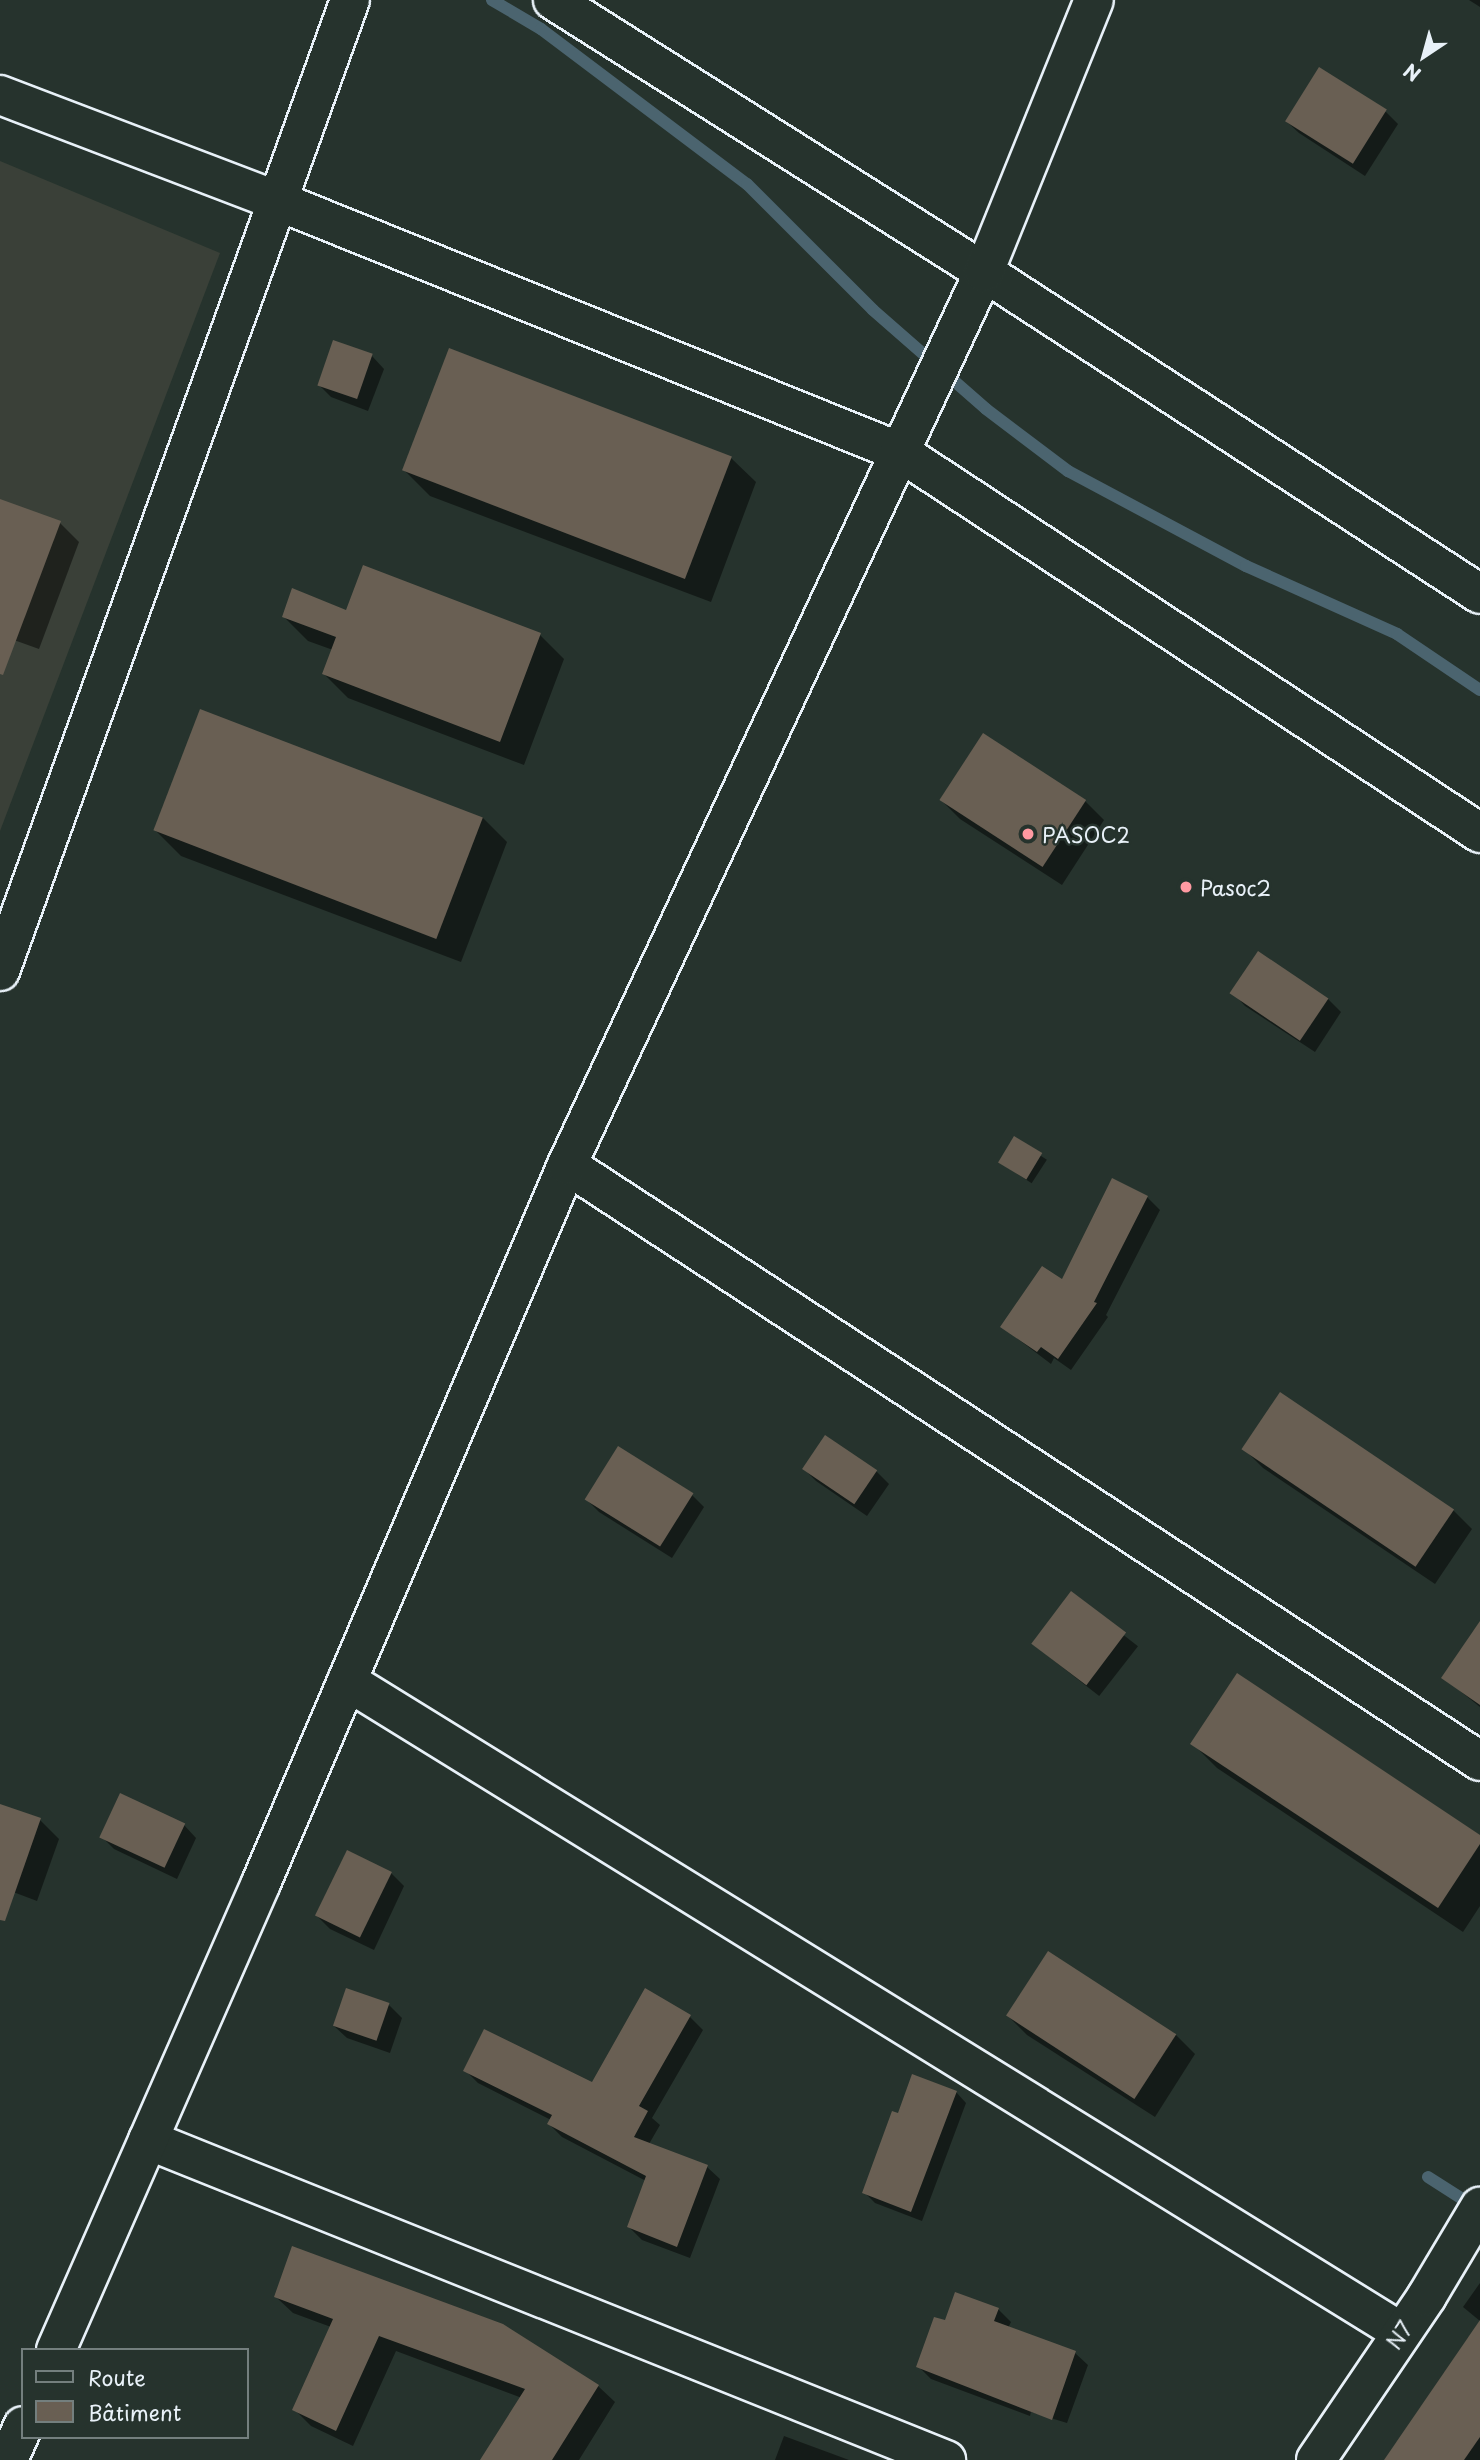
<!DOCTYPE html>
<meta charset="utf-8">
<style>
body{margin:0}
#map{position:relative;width:1480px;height:2460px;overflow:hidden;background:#26332d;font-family:"Playpen Sans",sans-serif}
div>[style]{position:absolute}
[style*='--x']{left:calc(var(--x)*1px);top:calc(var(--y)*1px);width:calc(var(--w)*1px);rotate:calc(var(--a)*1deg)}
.built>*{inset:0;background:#3a4038}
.shadow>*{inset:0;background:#0007;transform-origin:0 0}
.stream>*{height:12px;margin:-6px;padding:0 6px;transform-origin:6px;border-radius:6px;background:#4b646f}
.building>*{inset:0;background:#695f53;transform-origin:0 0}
.roads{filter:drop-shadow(2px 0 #e8f1f8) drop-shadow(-2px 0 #e8f1f8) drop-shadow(0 2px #e8f1f8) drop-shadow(0 -2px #e8f1f8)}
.minor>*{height:38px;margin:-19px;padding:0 19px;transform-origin:19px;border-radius:19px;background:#26332d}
.primary>*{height:38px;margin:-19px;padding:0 19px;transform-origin:19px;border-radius:19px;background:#26332d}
.dots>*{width:19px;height:19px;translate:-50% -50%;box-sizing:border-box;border:4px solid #26332d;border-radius:50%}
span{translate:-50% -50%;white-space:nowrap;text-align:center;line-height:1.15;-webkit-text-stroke:5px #26332d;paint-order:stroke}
.poi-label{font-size:21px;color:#e8f1f8}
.left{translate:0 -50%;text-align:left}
.street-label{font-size:21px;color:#e8f1f8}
.legend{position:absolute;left:21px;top:2348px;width:228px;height:91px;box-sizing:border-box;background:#26332d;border:2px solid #747f7e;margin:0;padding:9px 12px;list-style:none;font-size:21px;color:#e8f1f8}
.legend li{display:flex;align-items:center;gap:14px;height:35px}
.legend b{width:35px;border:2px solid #747f7e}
.north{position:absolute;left:1389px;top:21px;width:70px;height:70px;-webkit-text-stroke:5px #26332d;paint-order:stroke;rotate:216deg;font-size:19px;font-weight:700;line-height:28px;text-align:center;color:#e8f1f8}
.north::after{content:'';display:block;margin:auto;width:24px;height:32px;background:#e8f1f8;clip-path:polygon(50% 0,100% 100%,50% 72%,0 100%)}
</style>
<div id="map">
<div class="built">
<div style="clip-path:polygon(0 161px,220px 253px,0 831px)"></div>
</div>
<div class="shadow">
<div style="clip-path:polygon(1469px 0,1480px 0,1480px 7px)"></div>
<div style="clip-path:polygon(1386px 112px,1398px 124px,1365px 176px,1299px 133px,1286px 121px)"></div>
<div style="clip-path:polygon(372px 356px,384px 369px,368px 411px,331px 397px,318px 384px)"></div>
<div style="clip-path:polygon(731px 458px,756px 482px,711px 602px,430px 496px,405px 471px)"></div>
<div style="clip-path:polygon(0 500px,60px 523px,79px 542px,39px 649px,0 635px)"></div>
<div style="clip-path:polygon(347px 613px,540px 635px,564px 659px,524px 765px,348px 698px,324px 674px,333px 650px,308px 641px,284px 617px)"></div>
<div style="clip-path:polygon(941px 800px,1085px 801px,1104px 820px,1062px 885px,960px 819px)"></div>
<div style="clip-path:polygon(482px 817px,507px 842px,461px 962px,181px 856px,156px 831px)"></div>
<div style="clip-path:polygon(1233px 993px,1328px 999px,1341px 1012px,1315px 1052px,1245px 1006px)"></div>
<div style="left:1015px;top:1139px;width:38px;height:28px;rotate:33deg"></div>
<div style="clip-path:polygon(1113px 1180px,1147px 1197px,1160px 1210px,1106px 1315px,1108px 1317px,1071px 1370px,1054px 1358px,1051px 1364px,1002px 1327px,1062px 1282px)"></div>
<div style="clip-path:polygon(1244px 1449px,1453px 1510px,1472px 1529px,1435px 1584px,1263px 1468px)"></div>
<div style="clip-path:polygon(803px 1468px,876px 1471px,889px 1484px,867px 1516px,816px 1481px)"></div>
<div style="clip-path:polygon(692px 1495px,704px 1507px,672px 1558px,599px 1512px,586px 1499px)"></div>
<div style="left:1071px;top:1594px;width:85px;height:63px;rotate:38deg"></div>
<div style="clip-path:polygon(1480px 1644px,1480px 1707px,1444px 1678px)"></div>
<div style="clip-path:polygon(1192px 1743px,1480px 1837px,1480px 1906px,1463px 1932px,1217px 1768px)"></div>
<div style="clip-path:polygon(0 1806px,40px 1820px,59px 1839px,37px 1901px,0 1887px)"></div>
<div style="clip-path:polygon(184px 1825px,196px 1838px,177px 1879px,114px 1849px,101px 1836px)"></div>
<div style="clip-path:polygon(391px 1873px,404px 1886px,374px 1950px,330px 1929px,317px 1916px)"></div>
<div style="clip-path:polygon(1048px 1954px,1176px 2035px,1195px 2054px,1155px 2117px,1027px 2035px,1008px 2016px)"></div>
<div style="clip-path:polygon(646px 1991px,690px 2017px,703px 2030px,652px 2118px,660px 2125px,649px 2144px,707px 2167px,720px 2179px,690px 2258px,642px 2240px,629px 2227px,646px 2181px,562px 2137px,549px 2124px,551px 2120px,478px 2083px,465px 2070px,592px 2084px)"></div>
<div style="clip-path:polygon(389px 2005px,402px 2018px,390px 2053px,347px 2038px,334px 2026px)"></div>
<div style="clip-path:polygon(956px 2092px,966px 2103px,922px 2221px,875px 2203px,864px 2192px,899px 2115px)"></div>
<div style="clip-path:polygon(1480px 2283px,1480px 2321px,1463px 2307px)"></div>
<div style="clip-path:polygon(276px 2297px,598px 2386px,615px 2402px,579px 2460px,486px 2460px,522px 2398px,396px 2351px,353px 2446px,311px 2426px,294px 2409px,331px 2327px,293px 2313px)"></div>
<div style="clip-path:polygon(998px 2309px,1011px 2322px,1008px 2328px,1075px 2353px,1088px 2365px,1067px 2423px,1031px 2412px,1030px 2416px,931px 2379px,918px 2366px,946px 2323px)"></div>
<div style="clip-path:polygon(1480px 2332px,1480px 2460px,1386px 2460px)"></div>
<div style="clip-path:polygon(784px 2436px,849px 2460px,775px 2460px)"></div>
</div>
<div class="stream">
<div style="--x:492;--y:0;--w:57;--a:30.6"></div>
<div style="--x:541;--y:29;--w:258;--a:37"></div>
<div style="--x:747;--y:184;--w:178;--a:45"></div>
<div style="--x:873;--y:310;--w:150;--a:41.2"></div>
<div style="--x:986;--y:409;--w:103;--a:37.1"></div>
<div style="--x:1068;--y:471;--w:202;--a:28.1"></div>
<div style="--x:1246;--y:566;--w:166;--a:24.2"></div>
<div style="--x:1397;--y:634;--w:100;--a:34"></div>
<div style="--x:1428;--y:2177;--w:56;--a:32.6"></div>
</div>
<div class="building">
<div style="left:1319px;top:67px;width:80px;height:64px;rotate:32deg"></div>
<div style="left:333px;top:340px;width:42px;height:48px;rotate:19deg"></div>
<div style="left:449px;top:348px;width:303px;height:131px;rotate:21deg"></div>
<div style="clip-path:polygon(0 499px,61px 521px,3px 675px,0 674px)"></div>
<div style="clip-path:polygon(363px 565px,541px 633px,500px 742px,322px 674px,336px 637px,282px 617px,292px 588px,346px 610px)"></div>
<div style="left:200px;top:709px;width:303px;height:130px;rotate:21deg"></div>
<div style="left:983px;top:733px;width:123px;height:80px;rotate:33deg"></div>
<div style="left:1258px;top:951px;width:85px;height:51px;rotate:34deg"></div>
<div style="left:1014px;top:1136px;width:33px;height:31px;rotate:31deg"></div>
<div style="clip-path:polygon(1112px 1178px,1148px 1196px,1094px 1302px,1097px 1303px,1058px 1359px,1041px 1347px,1037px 1352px,1000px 1327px,1042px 1266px,1062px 1279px)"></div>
<div style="left:1280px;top:1392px;width:210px;height:69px;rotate:34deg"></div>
<div style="left:825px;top:1435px;width:63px;height:41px;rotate:34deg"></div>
<div style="left:618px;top:1446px;width:89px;height:63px;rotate:32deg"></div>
<div style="left:1071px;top:1591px;width:69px;height:66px;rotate:37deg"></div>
<div style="clip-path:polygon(1480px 1621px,1480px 1705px,1441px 1678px)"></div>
<div style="clip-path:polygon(1237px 1673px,1480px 1835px,1480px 1844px,1438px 1908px,1190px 1744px)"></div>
<div style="left:120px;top:1793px;width:72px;height:49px;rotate:25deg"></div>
<div style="clip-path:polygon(0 1804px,41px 1818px,5px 1921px,0 1920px)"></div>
<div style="left:347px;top:1850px;width:50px;height:73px;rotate:26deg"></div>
<div style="left:1048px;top:1951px;width:153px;height:77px;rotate:33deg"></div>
<div style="left:346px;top:1988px;width:46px;height:40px;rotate:19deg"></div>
<div style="clip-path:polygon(645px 1988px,691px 2015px,639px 2106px,648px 2111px,634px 2137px,708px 2165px,677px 2247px,627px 2227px,646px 2176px,547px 2124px,552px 2115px,463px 2071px,484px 2029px,592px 2082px)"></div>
<div style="clip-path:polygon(912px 2074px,957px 2091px,911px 2212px,862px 2193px,892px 2111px,898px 2113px)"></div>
<div style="clip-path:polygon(292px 2246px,503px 2324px,599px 2385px,552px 2460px,480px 2460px,525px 2389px,379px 2336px,336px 2431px,292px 2410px,333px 2319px,274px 2297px)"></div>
<div style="clip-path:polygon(955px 2292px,999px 2308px,994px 2321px,1076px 2351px,1052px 2420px,916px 2367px,934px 2317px,945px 2320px)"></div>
<div style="clip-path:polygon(1480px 2320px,1480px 2437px,1464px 2460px,1384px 2460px)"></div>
</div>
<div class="roads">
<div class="minor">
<div style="--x:553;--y:0;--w:510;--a:32.26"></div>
<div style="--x:984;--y:272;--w:591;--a:32.99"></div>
<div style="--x:0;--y:95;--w:298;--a:20.9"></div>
<div style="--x:278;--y:201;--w:671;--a:21.98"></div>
<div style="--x:900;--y:452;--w:694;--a:33.3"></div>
<div style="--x:0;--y:971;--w:1032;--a:-70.18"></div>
<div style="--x:567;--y:1165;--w:1090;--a:33.14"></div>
<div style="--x:347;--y:1681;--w:1239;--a:31.7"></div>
<div style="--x:148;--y:2140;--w:860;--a:21.85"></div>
<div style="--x:56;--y:2350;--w:510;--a:-66.3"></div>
<div style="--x:261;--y:1883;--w:780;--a:-66.92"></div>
<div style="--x:567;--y:1165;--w:986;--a:-64.97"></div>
<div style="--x:984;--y:272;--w:293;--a:-68"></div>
<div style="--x:8;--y:2460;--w:37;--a:-66"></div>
</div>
<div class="primary">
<div style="--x:1316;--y:2460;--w:198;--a:-55.9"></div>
<div style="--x:1427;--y:2296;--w:104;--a:-59.2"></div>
</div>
</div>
<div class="dots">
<div style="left:1028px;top:834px;background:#ff9aa2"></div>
<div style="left:1186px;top:887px;background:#ff9aa2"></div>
</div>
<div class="poi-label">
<span class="left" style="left:1042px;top:834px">PASOC2</span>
<span class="left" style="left:1200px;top:887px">Pasoc2</span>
</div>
<div class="street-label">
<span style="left:1399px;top:2335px;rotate:-55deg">N7</span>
</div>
<ul class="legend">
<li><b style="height:9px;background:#26332d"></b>Route</li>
<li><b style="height:19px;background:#695f53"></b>Bâtiment</li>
</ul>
<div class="north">N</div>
</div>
